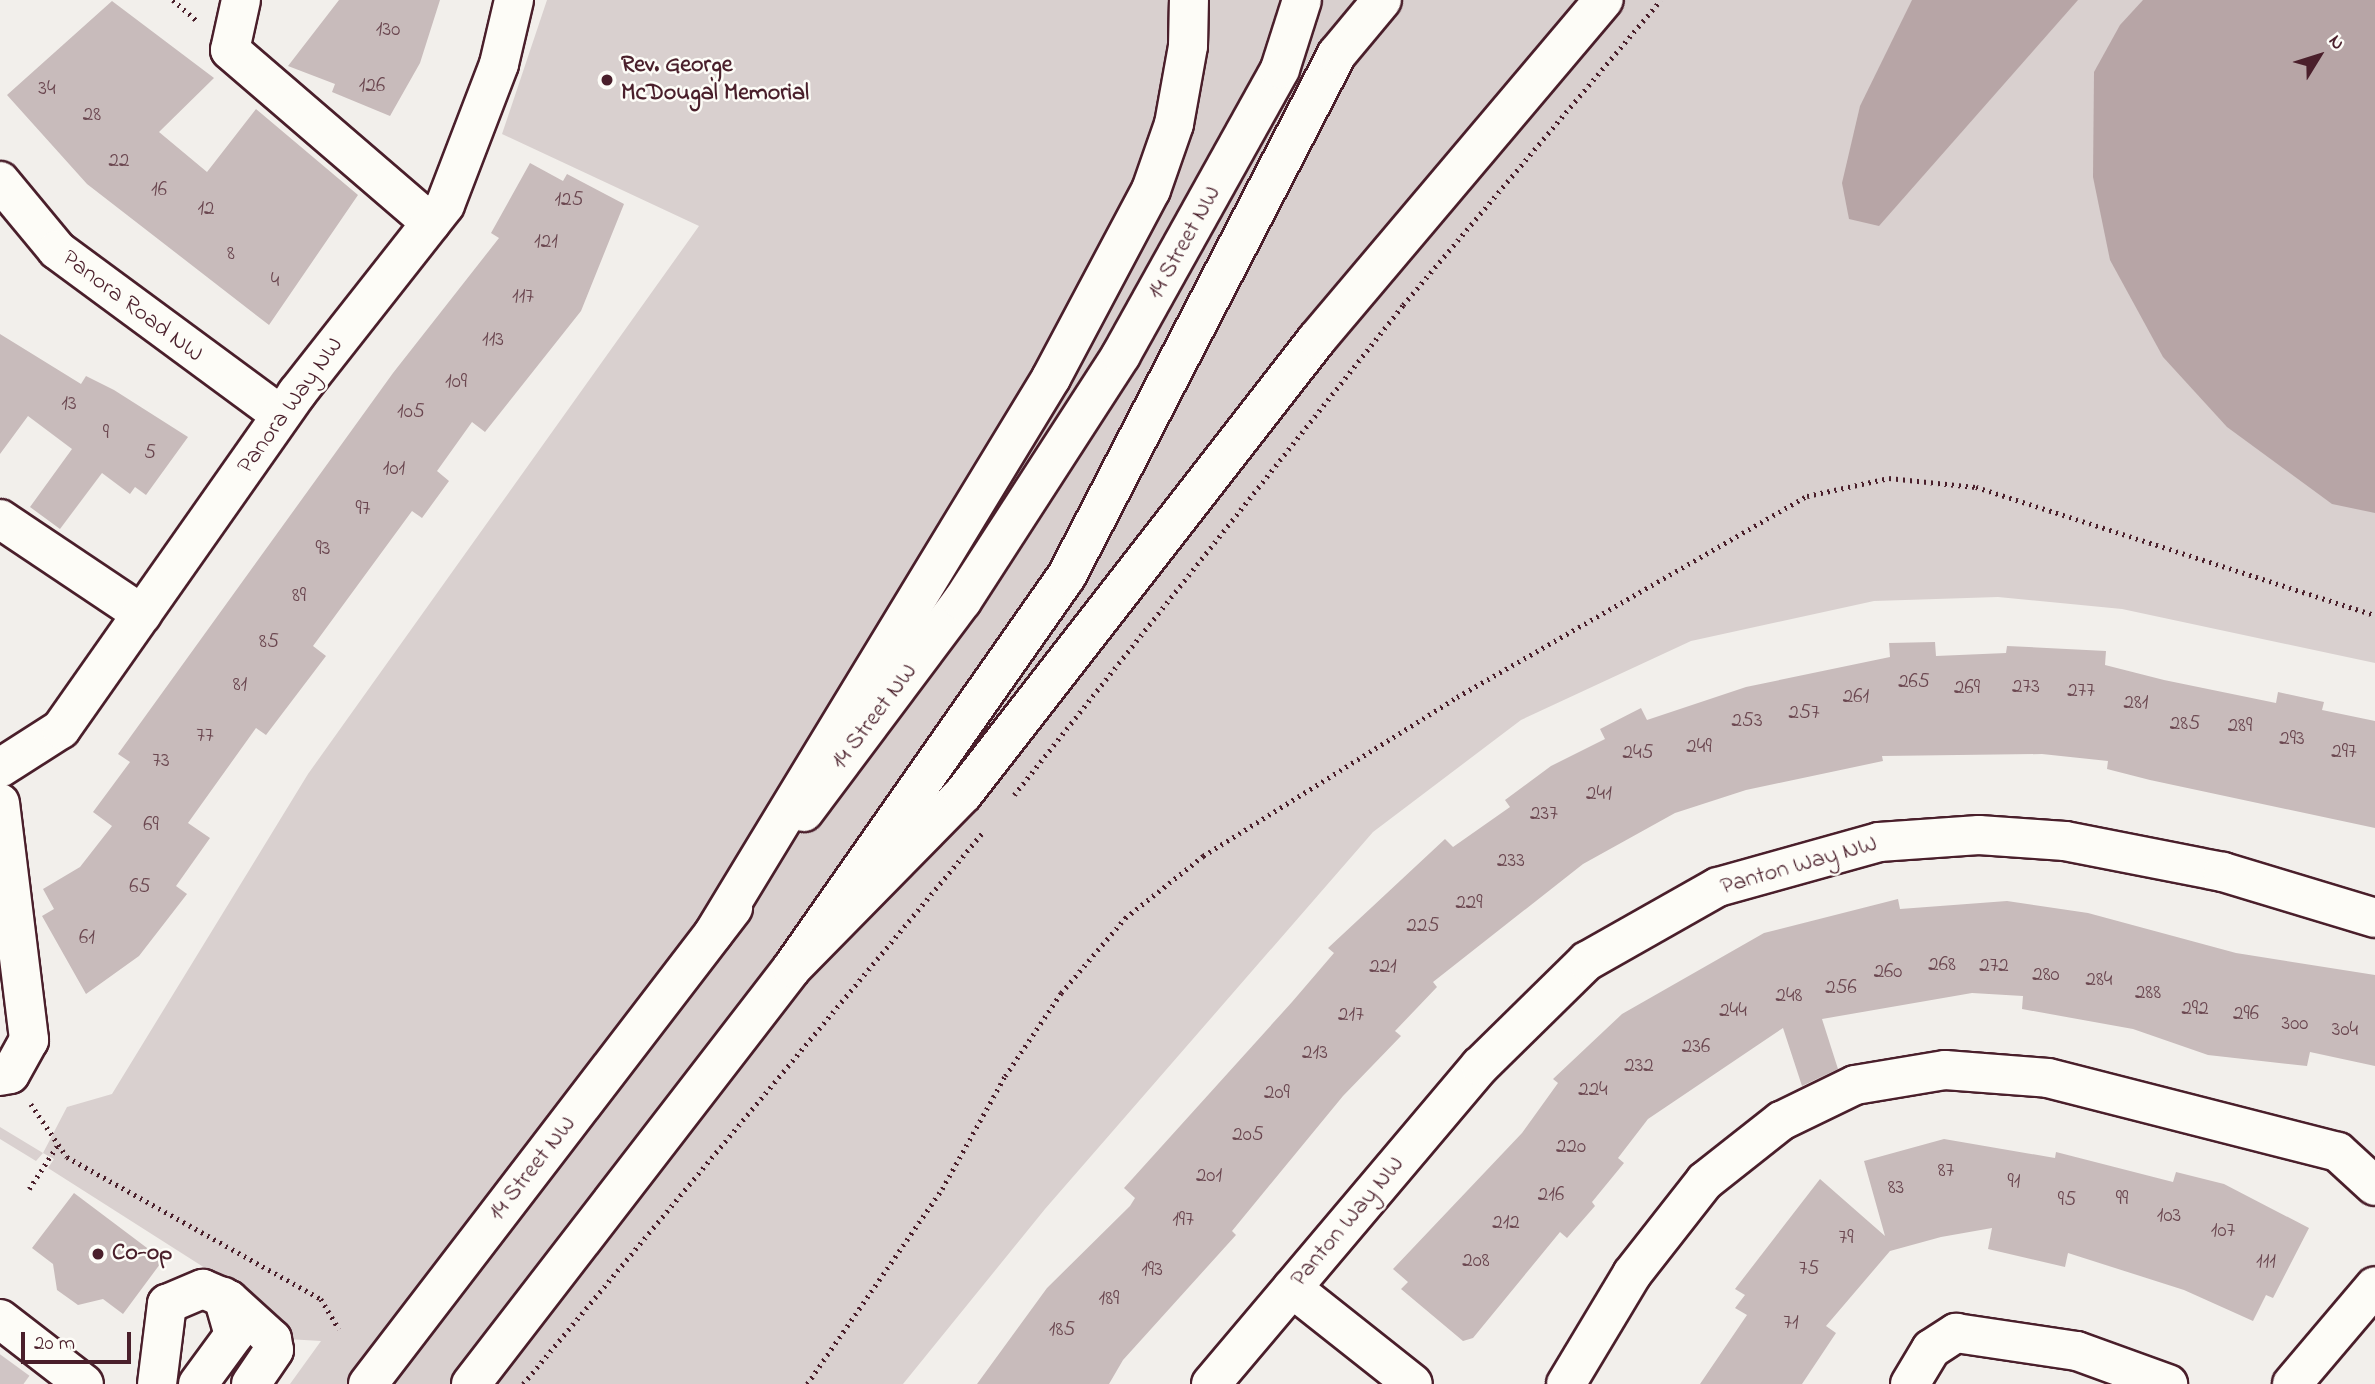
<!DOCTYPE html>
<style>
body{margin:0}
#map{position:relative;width:2375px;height:1384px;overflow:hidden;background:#f2efeb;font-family:"Indie Flower",sans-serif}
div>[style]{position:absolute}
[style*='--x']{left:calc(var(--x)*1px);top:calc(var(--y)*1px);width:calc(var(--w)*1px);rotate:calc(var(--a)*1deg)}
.green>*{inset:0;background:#d9d0cf}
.water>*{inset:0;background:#b7a5a6}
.building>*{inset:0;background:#c8bbbb}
.minor-tunnel>*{height:38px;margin-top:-19px;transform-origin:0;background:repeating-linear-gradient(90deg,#d0c5c5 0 38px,transparent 0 57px)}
.path>*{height:4.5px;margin-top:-2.25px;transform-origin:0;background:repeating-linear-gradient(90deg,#4a1f2b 0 2px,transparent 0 7px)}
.roads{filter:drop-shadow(2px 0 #4a1f2b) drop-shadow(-2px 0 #4a1f2b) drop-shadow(0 2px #4a1f2b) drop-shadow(0 -2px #4a1f2b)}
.minor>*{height:38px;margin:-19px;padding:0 19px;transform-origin:19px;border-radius:19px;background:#fdfcf7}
.highway>*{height:38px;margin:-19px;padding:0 19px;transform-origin:19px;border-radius:19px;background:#fdfcf7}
.dots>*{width:19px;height:19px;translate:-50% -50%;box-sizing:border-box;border:4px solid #fdfcf7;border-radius:50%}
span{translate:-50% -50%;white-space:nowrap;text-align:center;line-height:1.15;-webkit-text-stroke:5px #fdfcf7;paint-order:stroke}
.number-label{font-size:21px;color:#6a464f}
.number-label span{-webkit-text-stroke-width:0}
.poi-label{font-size:24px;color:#4a1f2b;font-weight:700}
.left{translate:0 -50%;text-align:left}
.street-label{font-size:24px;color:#4a1f2b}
.north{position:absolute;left:2284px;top:21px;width:70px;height:70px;-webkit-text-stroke:5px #fdfcf7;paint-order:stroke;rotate:52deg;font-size:19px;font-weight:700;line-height:28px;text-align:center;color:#4a1f2b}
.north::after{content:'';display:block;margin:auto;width:24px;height:32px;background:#4a1f2b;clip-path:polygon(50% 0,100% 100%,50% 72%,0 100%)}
.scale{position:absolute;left:21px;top:1332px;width:110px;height:32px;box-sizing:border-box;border:4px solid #4a1f2b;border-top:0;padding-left:9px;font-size:21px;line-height:24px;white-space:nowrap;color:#4a1f2b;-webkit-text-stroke:5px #fdfcf7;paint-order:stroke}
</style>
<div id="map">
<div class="green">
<div style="clip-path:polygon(547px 0,2375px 0,2375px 663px,2122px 609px,1998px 597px,1874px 601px,1691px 641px,1521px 720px,1373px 832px,1045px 1209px,903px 1384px,290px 1384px,321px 1341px,287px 1339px,227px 1282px,48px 1168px,54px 1159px,43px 1153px,36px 1161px,0 1139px,0 1127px,43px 1153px,67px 1107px,112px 1094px,308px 774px,699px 226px,502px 134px)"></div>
</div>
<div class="water">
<div style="clip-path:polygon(1912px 0,2078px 0,1879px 226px,1849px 219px,1842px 183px,1860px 106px)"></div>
<div style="clip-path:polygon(2143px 0,2375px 0,2375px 513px,2332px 504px,2227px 427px,2163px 357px,2110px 260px,2093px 177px,2094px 72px,2120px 25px)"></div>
</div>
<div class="building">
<div style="clip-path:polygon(339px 0,440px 0,420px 63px,390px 116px,332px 92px,335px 84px,288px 66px)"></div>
<div style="clip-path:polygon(112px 1px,214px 78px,159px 132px,207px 172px,256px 109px,358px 195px,269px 325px,87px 184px,7px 95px)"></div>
<div style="clip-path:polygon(530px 163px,563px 181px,567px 174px,624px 204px,581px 311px,485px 432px,472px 422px,437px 471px,449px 481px,422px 518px,412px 511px,313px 646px,326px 656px,266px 735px,256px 728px,188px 823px,210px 838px,176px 886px,187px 894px,139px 956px,86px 994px,42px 916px,54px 909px,43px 889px,80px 867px,112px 826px,93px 812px,130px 762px,118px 754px,393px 373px,499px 238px,491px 233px)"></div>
<div style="clip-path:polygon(0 334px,81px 384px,86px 376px,114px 390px,188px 437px,146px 495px,135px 487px,130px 494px,102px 473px,60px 529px,30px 507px,72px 449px,28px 416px,0 454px)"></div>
<div style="clip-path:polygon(1935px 642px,1936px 656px,2006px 653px,2007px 646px,2106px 651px,2105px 665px,2164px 680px,2276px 703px,2278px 692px,2324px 702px,2322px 710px,2375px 721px,2375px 828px,2150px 780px,2107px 769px,2108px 761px,2042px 754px,1882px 756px,1883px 761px,1746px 790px,1675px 813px,1583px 864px,1433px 982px,1437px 987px,1395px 1031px,1401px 1036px,1343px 1096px,1232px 1231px,1236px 1235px,1123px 1360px,1109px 1384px,977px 1384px,1047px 1288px,1130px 1206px,1135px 1198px,1124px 1188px,1292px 1002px,1334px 953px,1328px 948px,1445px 839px,1453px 847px,1510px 807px,1505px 800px,1551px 766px,1605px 739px,1600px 729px,1641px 708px,1647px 720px,1746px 687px,1890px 657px,1889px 643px)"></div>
<div style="clip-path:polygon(1898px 899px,1900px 909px,2007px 901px,2088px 913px,2236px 953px,2375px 975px,2375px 1066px,2310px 1052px,2307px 1066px,2208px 1055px,2133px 1029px,2022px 1009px,2023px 996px,1972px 993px,1822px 1019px,1838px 1069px,1802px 1086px,1783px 1028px,1648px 1119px,1618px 1158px,1624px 1163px,1592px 1202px,1595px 1206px,1567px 1238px,1560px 1232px,1473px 1338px,1463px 1341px,1401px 1289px,1408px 1282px,1393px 1269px,1522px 1133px,1558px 1083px,1553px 1079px,1622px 1014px,1764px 933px)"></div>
<div style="clip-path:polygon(1944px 1139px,2055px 1158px,2056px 1152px,2173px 1182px,2176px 1172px,2224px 1184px,2309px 1228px,2273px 1298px,2266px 1295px,2253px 1321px,2184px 1290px,2068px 1253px,2065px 1267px,1988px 1249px,1992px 1228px,1941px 1237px,1890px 1251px,1826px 1326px,1836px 1333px,1802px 1384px,1700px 1384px,1747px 1315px,1735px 1308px,1745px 1295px,1735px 1289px,1820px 1179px,1885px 1236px,1864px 1161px)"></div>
<div style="clip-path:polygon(74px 1193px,163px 1260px,123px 1314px,103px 1299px,78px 1305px,57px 1290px,53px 1264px,32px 1248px)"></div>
</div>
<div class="minor-tunnel">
<div style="--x:0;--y:1384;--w:24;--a:-54"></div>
</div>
<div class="path">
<div style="--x:173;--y:0;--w:32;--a:41"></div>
<div style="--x:1014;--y:795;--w:626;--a:-51.55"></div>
<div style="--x:1403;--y:305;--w:399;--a:-49.8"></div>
<div style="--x:31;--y:1104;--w:64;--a:55.8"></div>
<div style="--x:67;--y:1157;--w:291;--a:29.2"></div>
<div style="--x:321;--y:1299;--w:35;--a:59"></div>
<div style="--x:29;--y:1189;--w:51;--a:-56.9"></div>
<div style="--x:523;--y:1384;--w:717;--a:-50.2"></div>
<div style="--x:807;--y:1384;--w:237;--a:-55.3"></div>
<div style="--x:942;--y:1189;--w:129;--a:-60.9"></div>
<div style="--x:1005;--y:1076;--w:100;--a:-56"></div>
<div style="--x:1061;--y:993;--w:99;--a:-49.5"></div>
<div style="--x:1125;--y:918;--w:100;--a:-38.5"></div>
<div style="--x:1203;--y:856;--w:300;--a:-32"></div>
<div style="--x:1457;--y:697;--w:404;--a:-29.9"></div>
<div style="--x:1807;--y:496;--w:84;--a:-12.4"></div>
<div style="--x:1889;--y:478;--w:87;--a:5.9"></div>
<div style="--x:1976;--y:487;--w:419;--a:17.8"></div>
</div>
<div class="roads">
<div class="minor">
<div style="--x:241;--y:0;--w:51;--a:102.4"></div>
<div style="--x:230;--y:50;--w:265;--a:40.7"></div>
<div style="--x:0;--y:181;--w:89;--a:50.4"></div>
<div style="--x:57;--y:250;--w:278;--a:36.4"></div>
<div style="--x:0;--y:519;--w:171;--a:33.8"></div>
<div style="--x:0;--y:768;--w:72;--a:-32.6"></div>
<div style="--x:61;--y:729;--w:411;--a:-54.9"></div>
<div style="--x:297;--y:393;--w:239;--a:-51.8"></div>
<div style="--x:445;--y:205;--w:151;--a:-69"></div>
<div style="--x:499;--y:64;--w:66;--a:-76.8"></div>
<div style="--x:0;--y:803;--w:239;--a:83"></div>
<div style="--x:29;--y:1040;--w:39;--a:119"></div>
<div style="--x:10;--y:1074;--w:10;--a:169"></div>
<div style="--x:804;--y:812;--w:264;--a:-53.2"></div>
<div style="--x:962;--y:601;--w:293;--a:-57.1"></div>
<div style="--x:1121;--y:355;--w:327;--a:-60.9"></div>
<div style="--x:1280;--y:69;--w:72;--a:-72.3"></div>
<div style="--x:1292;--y:1288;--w:154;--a:38.4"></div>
<div style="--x:0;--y:1319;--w:106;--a:37.7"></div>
<div style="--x:157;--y:1384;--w:81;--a:-82.9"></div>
<div style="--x:167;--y:1304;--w:39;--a:-23"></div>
<div style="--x:203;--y:1289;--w:28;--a:23"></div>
<div style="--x:229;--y:1300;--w:58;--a:42.2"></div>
<div style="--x:272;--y:1339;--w:11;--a:80"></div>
<div style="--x:274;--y:1350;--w:41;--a:124.1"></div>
<div style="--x:198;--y:1384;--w:61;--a:-53.7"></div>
<div style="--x:234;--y:1335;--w:40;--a:-106"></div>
<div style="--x:368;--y:1384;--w:600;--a:-52.52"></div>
<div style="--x:471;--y:1384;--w:525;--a:-52.34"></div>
<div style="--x:792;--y:968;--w:477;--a:-55"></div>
<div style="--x:1066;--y:577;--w:589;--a:-62.61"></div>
<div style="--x:1337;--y:54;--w:70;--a:-50.2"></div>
<div style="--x:1211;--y:1384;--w:417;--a:-49.8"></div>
<div style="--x:1480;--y:1066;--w:150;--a:-44.5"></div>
<div style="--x:1587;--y:961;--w:150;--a:-29.5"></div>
<div style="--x:1718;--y:887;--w:167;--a:-15.6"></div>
<div style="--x:1879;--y:842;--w:100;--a:-4"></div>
<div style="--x:1979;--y:835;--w:86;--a:4"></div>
<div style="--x:2065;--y:841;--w:161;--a:11.1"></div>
<div style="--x:2223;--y:872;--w:159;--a:16.8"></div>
<div style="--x:1566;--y:1384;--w:128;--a:-59"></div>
<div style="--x:1632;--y:1274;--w:118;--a:-51.9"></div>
<div style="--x:1705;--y:1181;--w:97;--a:-38.3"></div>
<div style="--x:1781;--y:1121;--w:82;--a:-25.9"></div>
<div style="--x:1855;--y:1085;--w:91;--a:-9.5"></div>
<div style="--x:1945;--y:1070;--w:103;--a:4.4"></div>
<div style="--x:2048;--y:1078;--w:299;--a:14.3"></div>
<div style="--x:2338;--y:1152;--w:50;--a:42.6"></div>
<div style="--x:1910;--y:1384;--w:41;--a:-59"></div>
<div style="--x:1931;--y:1349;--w:30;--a:-33"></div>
<div style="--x:1956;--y:1333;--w:122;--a:8.5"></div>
<div style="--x:2077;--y:1351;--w:97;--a:19.9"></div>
<div style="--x:2292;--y:1384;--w:128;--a:-49.7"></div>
</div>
<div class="highway">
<div style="--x:713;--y:934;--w:651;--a:-58.7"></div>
<div style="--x:1051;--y:378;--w:213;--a:-62"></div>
<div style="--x:1151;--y:190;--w:70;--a:-70.8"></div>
<div style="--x:1174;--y:124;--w:79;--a:-79.8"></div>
<div style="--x:1188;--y:46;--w:46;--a:-88.8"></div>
<div style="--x:792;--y:968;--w:244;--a:-45.5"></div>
<div style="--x:963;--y:794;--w:576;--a:-52.12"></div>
<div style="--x:1317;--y:339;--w:444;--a:-49.8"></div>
</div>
</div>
<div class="dots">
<div style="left:607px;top:80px;background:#4a1f2b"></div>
<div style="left:98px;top:1254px;background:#4a1f2b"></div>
</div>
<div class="number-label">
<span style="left:388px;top:30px">130</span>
<span style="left:372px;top:86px">126</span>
<span style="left:47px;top:89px">34</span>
<span style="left:92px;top:115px">28</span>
<span style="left:119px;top:161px">22</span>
<span style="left:159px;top:190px">16</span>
<span style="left:569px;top:200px">125</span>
<span style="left:206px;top:209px">12</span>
<span style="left:546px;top:242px">121</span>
<span style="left:231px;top:254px">8</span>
<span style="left:275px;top:281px">4</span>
<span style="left:523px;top:297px">117</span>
<span style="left:493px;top:340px">113</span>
<span style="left:456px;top:382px">109</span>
<span style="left:69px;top:404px">13</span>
<span style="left:411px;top:412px">105</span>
<span style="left:106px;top:433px">9</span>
<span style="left:150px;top:453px">5</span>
<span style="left:394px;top:469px">101</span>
<span style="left:363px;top:509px">97</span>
<span style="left:323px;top:549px">93</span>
<span style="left:299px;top:596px">89</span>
<span style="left:269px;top:642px">85</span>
<span style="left:1914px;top:682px">265</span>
<span style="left:240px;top:685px">81</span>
<span style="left:2026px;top:687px">273</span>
<span style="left:1967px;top:688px">269</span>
<span style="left:2081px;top:691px">277</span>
<span style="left:1856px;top:697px">261</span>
<span style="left:2136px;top:703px">281</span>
<span style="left:1804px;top:713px">257</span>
<span style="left:1747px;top:721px">253</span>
<span style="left:2185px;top:724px">285</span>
<span style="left:2240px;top:726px">289</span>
<span style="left:205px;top:736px">77</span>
<span style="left:2292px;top:739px">293</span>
<span style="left:1699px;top:747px">249</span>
<span style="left:2344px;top:752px">297</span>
<span style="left:1638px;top:753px">245</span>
<span style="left:161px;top:761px">73</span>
<span style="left:1599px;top:794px">241</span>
<span style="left:1544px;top:814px">237</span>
<span style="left:151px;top:825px">69</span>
<span style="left:1511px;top:861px">233</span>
<span style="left:140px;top:887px">65</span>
<span style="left:1469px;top:903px">229</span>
<span style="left:1423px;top:926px">225</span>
<span style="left:87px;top:938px">61</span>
<span style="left:1942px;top:965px">268</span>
<span style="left:1994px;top:966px">272</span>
<span style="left:1383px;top:967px">221</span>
<span style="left:1888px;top:972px">260</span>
<span style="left:2046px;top:975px">280</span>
<span style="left:2099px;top:980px">284</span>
<span style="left:1841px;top:988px">256</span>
<span style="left:2148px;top:993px">288</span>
<span style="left:1789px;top:996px">248</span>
<span style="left:2195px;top:1009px">292</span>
<span style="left:1733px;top:1011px">244</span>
<span style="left:2246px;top:1014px">296</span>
<span style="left:1351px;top:1015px">217</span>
<span style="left:2295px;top:1024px">300</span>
<span style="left:2345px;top:1030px">304</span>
<span style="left:1696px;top:1047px">236</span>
<span style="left:1315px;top:1053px">213</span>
<span style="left:1639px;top:1066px">232</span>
<span style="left:1593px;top:1090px">224</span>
<span style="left:1277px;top:1093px">209</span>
<span style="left:1248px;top:1135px">205</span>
<span style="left:1571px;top:1147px">220</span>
<span style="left:1946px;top:1171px">87</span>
<span style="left:1209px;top:1176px">201</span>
<span style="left:2014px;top:1182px">91</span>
<span style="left:1896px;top:1188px">83</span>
<span style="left:1551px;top:1195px">216</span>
<span style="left:2122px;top:1199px">99</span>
<span style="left:2067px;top:1200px">95</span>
<span style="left:2169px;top:1216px">103</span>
<span style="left:1183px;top:1220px">197</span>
<span style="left:1506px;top:1223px">212</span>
<span style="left:2223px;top:1231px">107</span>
<span style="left:1846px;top:1238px">79</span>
<span style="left:1476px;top:1261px">208</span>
<span style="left:2266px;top:1262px">111</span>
<span style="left:1809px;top:1269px">75</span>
<span style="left:1152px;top:1270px">193</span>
<span style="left:1109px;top:1299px">189</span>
<span style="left:1791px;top:1323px">71</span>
<span style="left:1062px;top:1330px">185</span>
</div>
<div class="poi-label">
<span class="left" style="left:621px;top:80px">Rev. George<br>McDougal Memorial</span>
<span class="left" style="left:112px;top:1254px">Co-op</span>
</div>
<div class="street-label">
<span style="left:1185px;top:243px;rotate:-61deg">14 Street NW</span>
<span style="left:132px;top:307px;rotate:37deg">Panora Road NW</span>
<span style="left:291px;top:406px;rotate:-54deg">Panora Way NW</span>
<span style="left:875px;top:717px;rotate:-53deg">14 Street NW</span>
<span style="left:1799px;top:866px;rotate:-16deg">Panton Way NW</span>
<span style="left:533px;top:1169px;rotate:-52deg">14 Street NW</span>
<span style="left:1348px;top:1222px;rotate:-50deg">Panton Way NW</span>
</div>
<div class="north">N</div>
<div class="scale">20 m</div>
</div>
